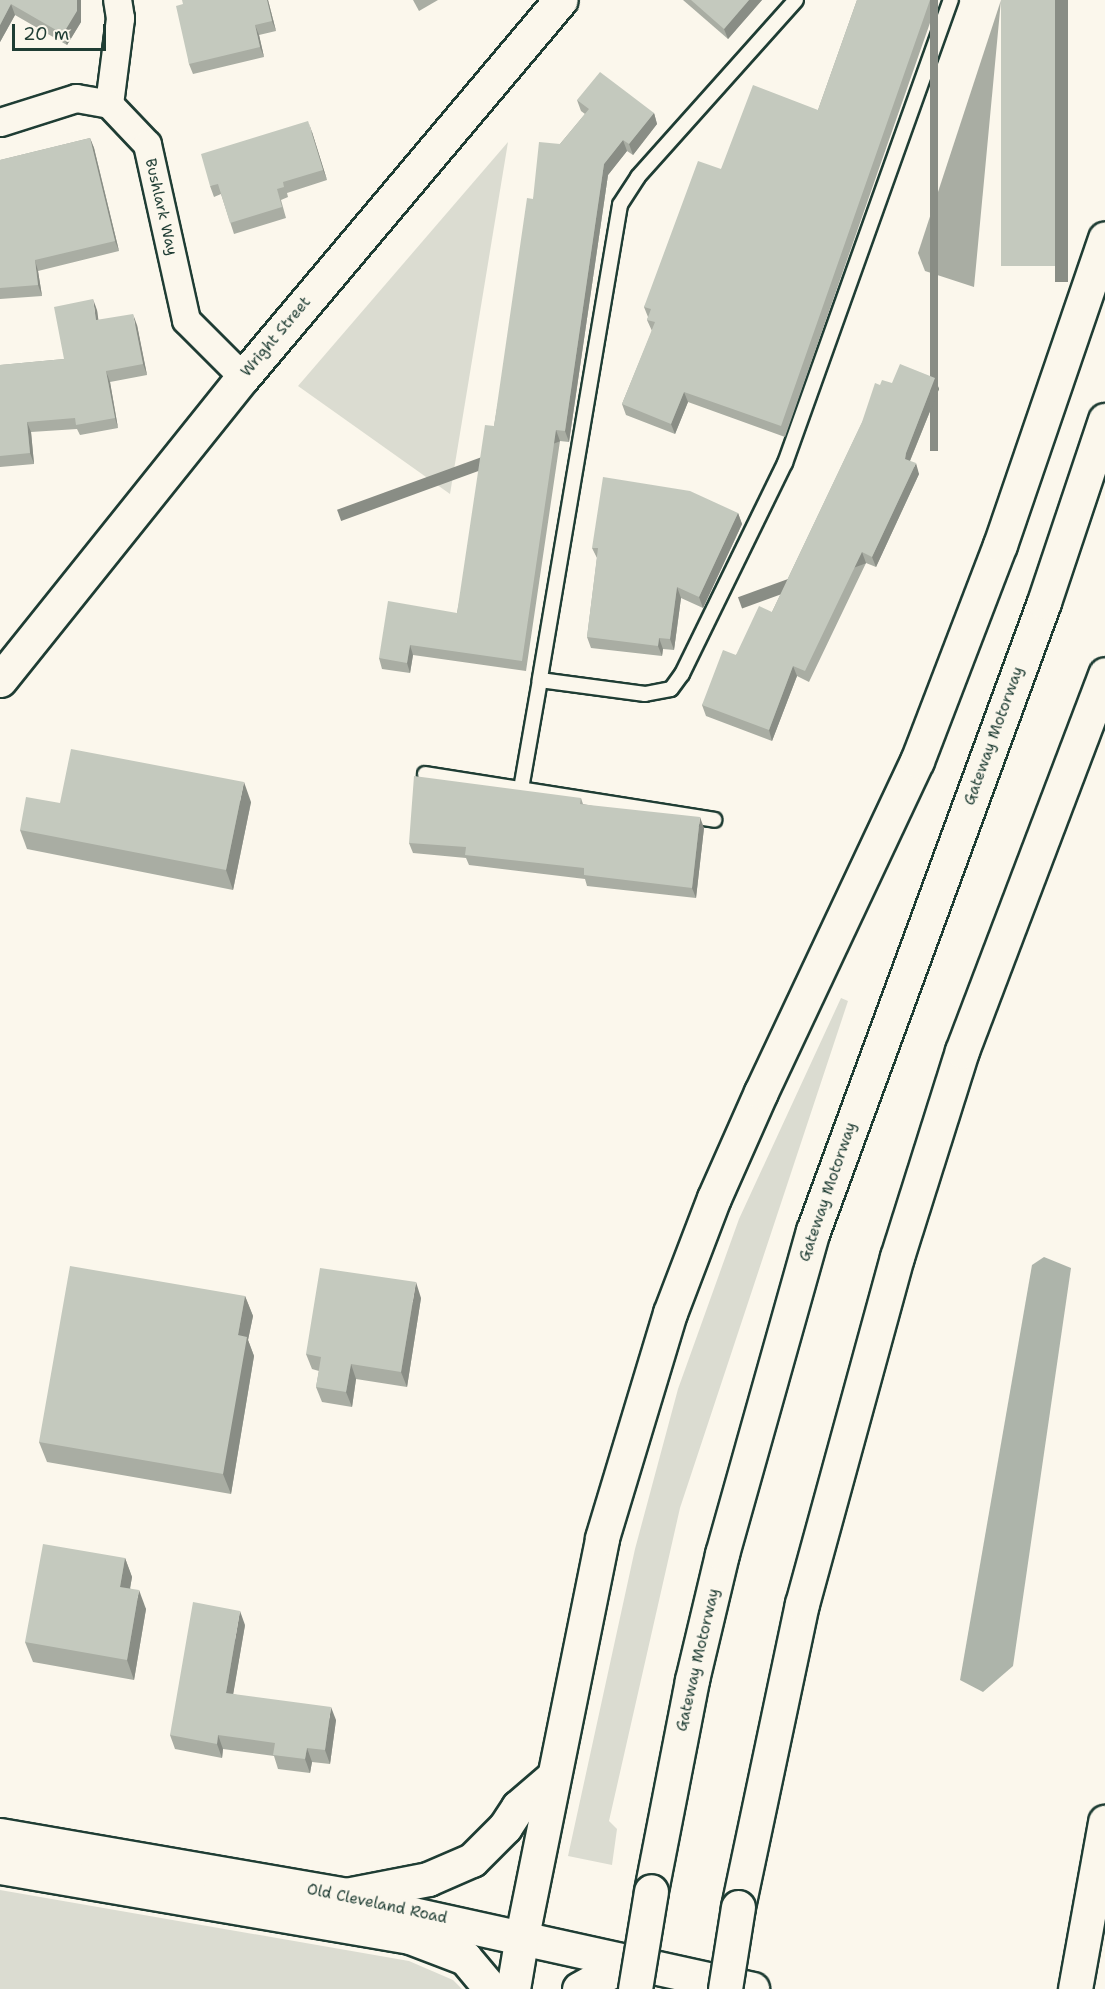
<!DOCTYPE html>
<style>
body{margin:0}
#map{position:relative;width:1105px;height:1989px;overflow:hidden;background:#fbf7ec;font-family:"Shantell Sans",sans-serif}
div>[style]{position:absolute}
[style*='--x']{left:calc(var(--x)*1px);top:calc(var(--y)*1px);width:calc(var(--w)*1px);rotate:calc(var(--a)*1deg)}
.green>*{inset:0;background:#dbdcd1}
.water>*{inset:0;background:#adb4aa}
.roads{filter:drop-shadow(2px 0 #1f3d34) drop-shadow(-2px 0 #1f3d34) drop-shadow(0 2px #1f3d34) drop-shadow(0 -2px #1f3d34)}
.lane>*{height:14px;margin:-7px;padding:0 7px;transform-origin:7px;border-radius:7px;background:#fbf7ec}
.street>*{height:27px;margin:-13.5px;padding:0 13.5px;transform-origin:13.5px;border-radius:13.5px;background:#fbf7ec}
.secondary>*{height:33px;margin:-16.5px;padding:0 16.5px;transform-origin:16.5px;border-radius:16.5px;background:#fbf7ec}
.highway>*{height:33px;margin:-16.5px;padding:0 16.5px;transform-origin:16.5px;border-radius:16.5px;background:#fbf7ec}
.bridges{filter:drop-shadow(2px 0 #1f3d34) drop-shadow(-2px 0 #1f3d34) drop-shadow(0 2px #1f3d34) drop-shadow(0 -2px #1f3d34)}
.highway-bridge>*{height:33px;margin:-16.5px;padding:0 16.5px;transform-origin:16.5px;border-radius:16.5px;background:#fbf7ec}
.wall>*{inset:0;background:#a9ada3}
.shaded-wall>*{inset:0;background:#898d85;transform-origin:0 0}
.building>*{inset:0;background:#c4c9be;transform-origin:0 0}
span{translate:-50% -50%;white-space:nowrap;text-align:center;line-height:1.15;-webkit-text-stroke:4.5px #fbf7ec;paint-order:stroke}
.street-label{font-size:15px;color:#1f3d34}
.scale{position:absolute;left:12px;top:24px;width:94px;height:27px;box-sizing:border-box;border:3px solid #1f3d34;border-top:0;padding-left:8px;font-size:18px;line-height:21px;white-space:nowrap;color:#1f3d34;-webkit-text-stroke:4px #fbf7ec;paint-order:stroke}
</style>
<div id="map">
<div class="green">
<div style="clip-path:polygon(508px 142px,450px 494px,298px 386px)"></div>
<div style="clip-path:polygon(841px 998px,848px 1001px,680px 1508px,609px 1821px,617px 1829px,612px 1865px,568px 1856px,635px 1549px,678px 1389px,739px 1219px)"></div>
<div style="clip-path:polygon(0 1890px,409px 1961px,453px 1980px,462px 1989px,0 1989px)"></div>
</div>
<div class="water">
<div style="clip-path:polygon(1044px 1257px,1071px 1268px,1013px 1666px,983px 1692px,960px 1680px,1032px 1265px)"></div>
</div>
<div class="roads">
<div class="lane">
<div style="--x:796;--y:0;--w:237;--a:131.8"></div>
<div style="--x:638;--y:177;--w:33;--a:123"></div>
<div style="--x:620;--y:205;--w:482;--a:99.6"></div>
<div style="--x:540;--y:680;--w:106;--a:7.6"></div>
<div style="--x:645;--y:694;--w:26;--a:-11"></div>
<div style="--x:671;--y:689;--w:19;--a:-54"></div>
<div style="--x:682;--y:674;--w:235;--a:-64"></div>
<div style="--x:785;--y:463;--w:492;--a:-70.3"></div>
<div style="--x:425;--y:774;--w:293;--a:9"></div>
<div style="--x:521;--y:789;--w:111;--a:-80.1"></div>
</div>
<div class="street">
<div style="--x:109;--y:104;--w:87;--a:-82.7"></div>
<div style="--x:120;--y:18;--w:18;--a:-99"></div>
<div style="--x:0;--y:122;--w:80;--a:-17.5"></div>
<div style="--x:76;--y:98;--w:34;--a:10"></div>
<div style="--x:109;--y:104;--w:55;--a:46.5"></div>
<div style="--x:147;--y:144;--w:180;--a:77.5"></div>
<div style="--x:186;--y:320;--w:81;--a:45"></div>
</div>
<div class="secondary">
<div style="--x:0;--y:680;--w:388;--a:-51.3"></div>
<div style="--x:243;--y:377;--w:493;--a:-49.9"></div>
<div style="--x:0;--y:1835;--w:351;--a:9.8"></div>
<div style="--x:346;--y:1895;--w:41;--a:18.4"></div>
<div style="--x:385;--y:1908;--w:376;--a:12.4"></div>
<div style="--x:0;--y:1867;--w:416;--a:9.7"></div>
<div style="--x:410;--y:1937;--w:59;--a:20.9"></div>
<div style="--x:465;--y:1958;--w:40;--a:50"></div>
<div style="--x:513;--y:1989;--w:54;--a:-80.4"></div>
<div style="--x:579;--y:1989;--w:60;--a:-29.1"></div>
<div style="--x:1075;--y:1989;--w:170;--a:-79.8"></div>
</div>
<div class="highway">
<div style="--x:651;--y:1891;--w:215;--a:-79"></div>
<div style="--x:692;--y:1680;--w:130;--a:-76.6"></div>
<div style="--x:722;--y:1554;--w:336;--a:-74.3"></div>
<div style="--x:813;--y:1231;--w:670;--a:-69.83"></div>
<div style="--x:1044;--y:602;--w:192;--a:-71.5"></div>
<div style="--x:346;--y:1895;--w:84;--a:-11"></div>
<div style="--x:428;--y:1879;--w:48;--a:-23.4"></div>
<div style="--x:472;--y:1860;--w:47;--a:-45"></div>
<div style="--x:505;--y:1827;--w:24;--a:-57"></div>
<div style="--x:518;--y:1807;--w:46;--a:-40.6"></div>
<div style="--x:738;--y:1907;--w:310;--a:-78.1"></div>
<div style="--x:802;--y:1604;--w:360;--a:-74.7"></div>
<div style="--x:897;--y:1257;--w:216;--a:-72.5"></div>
<div style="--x:962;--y:1051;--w:403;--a:-69.2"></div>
<div style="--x:522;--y:1936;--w:406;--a:-78.6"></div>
<div style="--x:602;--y:1538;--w:235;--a:-73.2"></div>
<div style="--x:670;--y:1313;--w:123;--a:-69.1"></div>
<div style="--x:714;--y:1198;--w:116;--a:-66.1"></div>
<div style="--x:761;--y:1092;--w:366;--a:-64.8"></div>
<div style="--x:917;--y:761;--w:231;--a:-69"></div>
<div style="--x:1000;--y:545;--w:324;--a:-71.1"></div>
</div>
</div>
<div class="bridges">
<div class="highway-bridge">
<div style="--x:635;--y:1989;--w:99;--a:-80.7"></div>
<div style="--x:725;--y:1989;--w:83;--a:-81"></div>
</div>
</div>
<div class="wall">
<div style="clip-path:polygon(0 0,81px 0,81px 22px,67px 45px,15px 15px,0 42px)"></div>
<div style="clip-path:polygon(268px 0,276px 31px,259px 35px,264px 57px,193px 74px,189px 64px,183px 4px)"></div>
<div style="clip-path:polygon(413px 0,438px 0,419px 11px)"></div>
<div style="clip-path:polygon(683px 0,762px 0,728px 39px)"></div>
<div style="clip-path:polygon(857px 0,938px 0,785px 437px,688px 402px,675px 434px,626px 415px,622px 404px,652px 331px,647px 320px,648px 317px,644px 307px,721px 169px,818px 110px)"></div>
<div style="clip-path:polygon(1001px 0,974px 287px,925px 271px,918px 253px)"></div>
<div style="clip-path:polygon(577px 100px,654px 113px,657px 124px,633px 155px,627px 151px,608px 175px,569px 442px,560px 441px,526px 671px,413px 655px,410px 673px,382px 669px,379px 658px,457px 613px,494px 426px,533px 199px,560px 144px,585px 114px,581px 111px)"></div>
<div style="clip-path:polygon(312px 132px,327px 180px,287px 193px,288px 197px,281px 200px,286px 218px,234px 234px,221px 194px,214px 197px,210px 186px)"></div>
<div style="clip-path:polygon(90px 138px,94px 148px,119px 251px,38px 271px,42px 296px,0 299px,0 160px)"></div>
<div style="clip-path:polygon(97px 310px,98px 320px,137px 325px,147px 375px,110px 382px,118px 428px,80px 435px,77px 429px,31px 432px,34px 464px,0 467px,0 365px,64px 359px)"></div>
<div style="clip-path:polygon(935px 378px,939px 389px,910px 461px,919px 474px,876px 567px,866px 563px,809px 682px,797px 676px,772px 741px,706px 716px,702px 705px,736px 655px,772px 612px,880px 385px)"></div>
<div style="clip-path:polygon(738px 513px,742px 524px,703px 608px,681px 598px,674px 650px,663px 649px,662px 656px,591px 648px,587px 637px,597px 558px,592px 548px)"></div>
<div style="clip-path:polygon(581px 798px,583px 804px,704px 828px,696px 898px,587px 886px,585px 879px,469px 865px,466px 858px,413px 853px,409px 843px)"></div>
<div style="clip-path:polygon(251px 802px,233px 890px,27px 849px,20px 830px,60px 803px)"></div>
<div style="clip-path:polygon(245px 1296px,253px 1316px,248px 1340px,254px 1356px,231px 1494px,47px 1462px,39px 1442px)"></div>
<div style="clip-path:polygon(421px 1298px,407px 1387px,356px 1379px,352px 1407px,322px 1402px,316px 1387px,319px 1371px,312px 1369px,306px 1354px)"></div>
<div style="clip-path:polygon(125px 1558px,132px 1577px,130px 1588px,146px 1609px,134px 1680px,33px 1662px,25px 1642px)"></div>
<div style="clip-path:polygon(245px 1625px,233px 1694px,336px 1720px,330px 1764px,312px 1762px,310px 1773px,278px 1769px,274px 1756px,223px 1749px,222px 1758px,175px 1749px,170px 1735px)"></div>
</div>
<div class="shaded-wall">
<div style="clip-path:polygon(77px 0,81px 0,81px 22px,67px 45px,63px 34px)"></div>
<div style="clip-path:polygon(267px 0,268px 0,276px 31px,272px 21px)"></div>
<div style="clip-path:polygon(749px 0,762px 0,728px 39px,724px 29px)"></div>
<div style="left:930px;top:0;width:8px;height:451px"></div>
<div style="left:1055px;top:0;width:13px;height:282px"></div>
<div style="clip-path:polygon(11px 4px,15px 15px,0 42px,0 25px)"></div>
<div style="clip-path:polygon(255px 25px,259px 35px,264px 57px,260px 47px)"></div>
<div style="clip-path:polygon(654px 113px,657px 124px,633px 155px,629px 144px)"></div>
<div style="clip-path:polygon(308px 121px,312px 132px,327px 180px,323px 170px)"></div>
<div style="clip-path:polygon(90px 138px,94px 148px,119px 251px,115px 241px)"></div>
<div style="clip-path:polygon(623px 140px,627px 151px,608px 175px,569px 442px,565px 431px,604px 164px)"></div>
<div style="clip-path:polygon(35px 260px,38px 271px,42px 296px,38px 285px)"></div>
<div style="clip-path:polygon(93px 299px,97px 310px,100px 331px,96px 320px)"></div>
<div style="clip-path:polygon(133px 314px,137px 325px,147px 375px,143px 364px)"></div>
<div style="clip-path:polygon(106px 371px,110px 382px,118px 428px,115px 418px)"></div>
<div style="clip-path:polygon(935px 378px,939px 389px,909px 463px,905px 459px,906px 453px)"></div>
<div style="clip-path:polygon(684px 392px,688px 402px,675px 434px,671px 424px)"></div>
<div style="clip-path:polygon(27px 422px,31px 432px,34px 464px,30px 453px)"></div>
<div style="left:556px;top:430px;width:12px;height:233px;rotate:70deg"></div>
<div style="clip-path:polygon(916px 463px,919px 474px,876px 567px,872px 557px)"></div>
<div style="clip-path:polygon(738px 513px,742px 524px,703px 608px,699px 597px)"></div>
<div style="left:862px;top:552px;width:12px;height:132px;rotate:70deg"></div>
<div style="clip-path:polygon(677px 587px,681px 598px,674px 650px,670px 639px)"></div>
<div style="clip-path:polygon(659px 638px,663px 649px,662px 656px,658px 646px)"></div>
<div style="clip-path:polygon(410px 645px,413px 655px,410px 673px,407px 663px)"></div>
<div style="clip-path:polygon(793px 666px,797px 676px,772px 741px,769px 730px)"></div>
<div style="clip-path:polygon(244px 782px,251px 802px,233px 890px,226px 870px)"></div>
<div style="clip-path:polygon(700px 817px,704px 828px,696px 898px,692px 888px)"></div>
<div style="clip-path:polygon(416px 1282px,421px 1298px,407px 1387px,401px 1372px)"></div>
<div style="clip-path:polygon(245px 1296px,253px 1316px,248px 1340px,254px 1356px,231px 1494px,223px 1474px,238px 1335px)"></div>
<div style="clip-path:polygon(351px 1364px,356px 1379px,352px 1407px,346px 1392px)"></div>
<div style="clip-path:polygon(125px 1558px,132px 1577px,127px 1606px,120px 1587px)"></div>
<div style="clip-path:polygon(139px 1590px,146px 1609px,134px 1680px,127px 1660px)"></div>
<div style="clip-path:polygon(240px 1611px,245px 1625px,231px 1707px,226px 1693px)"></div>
<div style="clip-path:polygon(331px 1707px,336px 1720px,330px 1764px,325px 1750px)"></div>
<div style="clip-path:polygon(218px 1735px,223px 1749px,222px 1758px,217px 1744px)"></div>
<div style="clip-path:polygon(307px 1748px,312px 1762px,310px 1773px,305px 1759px)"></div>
</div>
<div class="building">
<div style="clip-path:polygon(0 0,77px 0,77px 11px,63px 34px,11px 4px,0 25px)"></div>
<div style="clip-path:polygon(182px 0,267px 0,272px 21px,255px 25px,260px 47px,189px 64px,176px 6px,183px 4px)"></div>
<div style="clip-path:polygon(691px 0,749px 0,724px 29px)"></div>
<div style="clip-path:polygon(857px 0,930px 0,781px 426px,684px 392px,671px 424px,622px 404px,655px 322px,647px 320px,651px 309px,644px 307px,698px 161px,721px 169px,753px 85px,818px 110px)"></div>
<div style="left:1001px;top:0;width:54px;height:266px"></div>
<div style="clip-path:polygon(600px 72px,654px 113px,629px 144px,623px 140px,604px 164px,565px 431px,556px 430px,522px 661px,410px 645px,407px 663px,379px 658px,388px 601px,457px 613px,485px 425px,494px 426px,527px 198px,533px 199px,539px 142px,560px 144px,589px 109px,577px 100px)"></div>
<div style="clip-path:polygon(308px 121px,323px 170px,283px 182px,284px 187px,277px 189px,282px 207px,230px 223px,218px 184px,210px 186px,201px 154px)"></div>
<div style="clip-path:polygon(90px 138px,115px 241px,35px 260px,38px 285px,0 288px,0 160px)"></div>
<div style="clip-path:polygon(93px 299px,96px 320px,133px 314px,143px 364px,106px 371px,115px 418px,76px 425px,75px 418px,27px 422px,30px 453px,0 456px,0 365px,64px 359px,54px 307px)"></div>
<div style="clip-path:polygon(900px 364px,935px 378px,906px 453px,905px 459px,916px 463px,872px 557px,862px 552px,805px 671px,793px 666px,769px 730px,702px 705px,723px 650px,736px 655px,759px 606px,772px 612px,862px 422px,875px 383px,880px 385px,882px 380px,892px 383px)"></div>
<div style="clip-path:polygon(603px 477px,690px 491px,738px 513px,699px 597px,677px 587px,670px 639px,659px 638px,658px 646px,587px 637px,598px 548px,592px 548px)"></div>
<div style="clip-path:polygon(71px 749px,244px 782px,226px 870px,20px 830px,26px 797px,60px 803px)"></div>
<div style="clip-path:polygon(414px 776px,581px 798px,580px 804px,700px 817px,692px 888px,584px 875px,584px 868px,465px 855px,466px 847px,409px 843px)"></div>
<div style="clip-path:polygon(70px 1266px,245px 1296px,238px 1335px,247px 1337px,223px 1474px,39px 1442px)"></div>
<div style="clip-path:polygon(320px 1268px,416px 1282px,401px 1372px,351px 1364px,346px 1392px,316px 1387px,321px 1357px,306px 1354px)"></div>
<div style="clip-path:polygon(43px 1544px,125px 1558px,120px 1587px,139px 1590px,127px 1660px,25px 1642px)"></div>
<div style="clip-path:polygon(193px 1602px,240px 1611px,226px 1693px,331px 1707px,325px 1750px,307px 1748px,305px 1759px,273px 1755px,275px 1743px,218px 1735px,217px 1744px,170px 1735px)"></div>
</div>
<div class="street-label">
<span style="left:161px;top:207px;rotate:77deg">Bushlark Way</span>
<span style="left:276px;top:337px;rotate:-50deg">Wright Street</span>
<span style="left:994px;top:736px;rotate:-70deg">Gateway Motorway</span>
<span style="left:828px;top:1192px;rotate:-71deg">Gateway Motorway</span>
<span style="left:698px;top:1660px;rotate:-77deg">Gateway Motorway</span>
<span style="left:377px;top:1904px;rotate:12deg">Old Cleveland Road</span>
</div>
<div class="scale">20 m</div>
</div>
